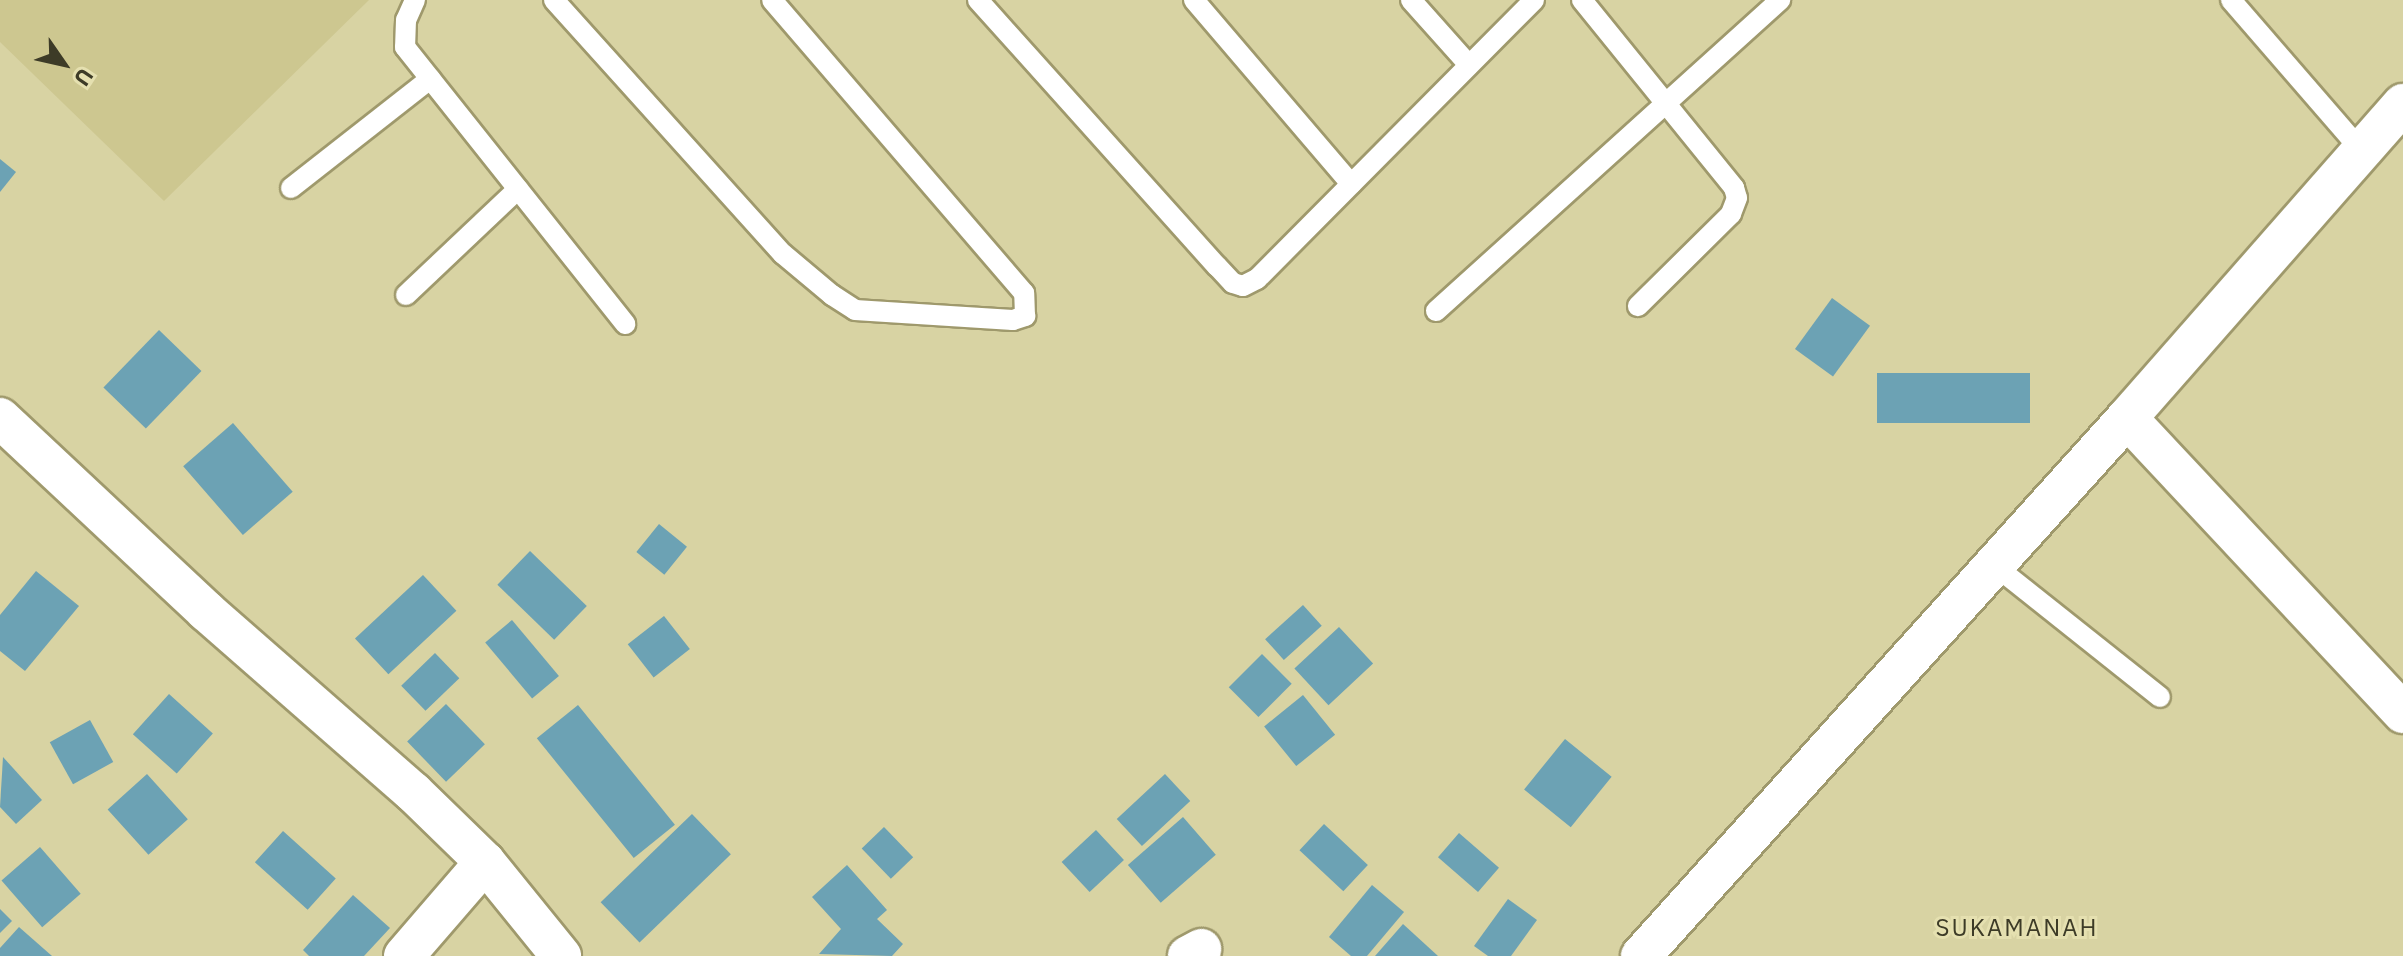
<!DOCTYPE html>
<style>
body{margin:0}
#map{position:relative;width:2403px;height:956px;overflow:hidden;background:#d8d3a3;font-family:"IBM Plex Sans",sans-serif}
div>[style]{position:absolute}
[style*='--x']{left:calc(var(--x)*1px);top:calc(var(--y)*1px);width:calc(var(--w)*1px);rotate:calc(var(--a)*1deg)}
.built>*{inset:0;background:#cdc790}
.building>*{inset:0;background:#6ca2b4;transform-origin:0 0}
.roads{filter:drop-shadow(2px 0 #9f996c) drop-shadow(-2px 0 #9f996c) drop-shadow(0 2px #9f996c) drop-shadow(0 -2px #9f996c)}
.service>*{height:20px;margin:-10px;padding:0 10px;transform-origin:10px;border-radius:10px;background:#fff}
.minor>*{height:40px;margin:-20px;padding:0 20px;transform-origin:20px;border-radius:20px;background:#fff}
span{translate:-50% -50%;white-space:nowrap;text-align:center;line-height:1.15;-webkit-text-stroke:6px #e5e0b0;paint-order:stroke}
.quarter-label{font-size:24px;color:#3d3b27;letter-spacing:2px}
.north{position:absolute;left:24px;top:24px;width:80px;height:80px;-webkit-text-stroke:6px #e5e0b0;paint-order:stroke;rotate:124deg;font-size:22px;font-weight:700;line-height:32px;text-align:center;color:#3d3b27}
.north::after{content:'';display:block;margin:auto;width:28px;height:36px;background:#3d3b27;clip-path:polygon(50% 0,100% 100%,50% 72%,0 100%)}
</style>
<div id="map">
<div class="built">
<div style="clip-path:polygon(0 0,369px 0,164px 201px,0 42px)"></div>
</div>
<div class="building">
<div style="clip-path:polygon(0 159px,16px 172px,0 192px)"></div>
<div style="left:1832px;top:298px;width:47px;height:63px;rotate:36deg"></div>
<div style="left:159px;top:330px;width:59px;height:80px;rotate:44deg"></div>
<div style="left:2030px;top:373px;width:50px;height:153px;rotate:90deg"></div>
<div style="left:233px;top:423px;width:91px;height:66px;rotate:49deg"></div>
<div style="left:659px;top:524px;width:36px;height:36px;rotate:39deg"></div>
<div style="left:530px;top:551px;width:79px;height:47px;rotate:44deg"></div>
<div style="clip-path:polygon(36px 571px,79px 606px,25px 671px,0 651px,0 615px)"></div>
<div style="left:423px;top:575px;width:49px;height:93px;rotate:47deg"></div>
<div style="left:1303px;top:605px;width:28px;height:51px;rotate:48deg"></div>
<div style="left:664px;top:616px;width:42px;height:46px;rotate:52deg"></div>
<div style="left:512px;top:620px;width:73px;height:35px;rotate:50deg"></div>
<div style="left:1339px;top:627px;width:50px;height:61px;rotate:47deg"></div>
<div style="left:435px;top:653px;width:35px;height:47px;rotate:46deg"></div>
<div style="left:1262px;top:654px;width:42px;height:47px;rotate:45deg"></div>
<div style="left:169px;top:694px;width:59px;height:54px;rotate:42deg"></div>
<div style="left:1303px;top:695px;width:51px;height:50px;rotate:51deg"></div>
<div style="left:446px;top:704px;width:56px;height:54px;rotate:46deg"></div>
<div style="left:578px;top:705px;width:154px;height:53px;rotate:51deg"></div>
<div style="left:90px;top:720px;width:48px;height:46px;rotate:61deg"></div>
<div style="left:1565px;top:739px;width:60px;height:65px;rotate:39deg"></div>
<div style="clip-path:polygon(3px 757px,42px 800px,16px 824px,0 807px)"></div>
<div style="left:147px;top:774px;width:61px;height:53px;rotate:48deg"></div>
<div style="left:1165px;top:774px;width:37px;height:66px;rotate:47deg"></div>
<div style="left:692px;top:814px;width:56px;height:127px;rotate:46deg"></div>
<div style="left:1183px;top:817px;width:50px;height:73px;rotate:49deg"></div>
<div style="left:1324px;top:824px;width:60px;height:36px;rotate:43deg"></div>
<div style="left:884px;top:827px;width:42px;height:31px;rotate:46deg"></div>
<div style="left:1096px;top:830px;width:41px;height:47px;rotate:47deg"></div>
<div style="left:283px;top:831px;width:71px;height:42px;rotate:42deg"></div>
<div style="left:1459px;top:833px;width:53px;height:32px;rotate:41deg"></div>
<div style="left:40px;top:847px;width:62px;height:51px;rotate:49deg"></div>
<div style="clip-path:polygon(847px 865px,887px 910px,877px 919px,903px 944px,892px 956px,819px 954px,841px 929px,812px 897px)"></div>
<div style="clip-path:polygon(1372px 885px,1404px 912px,1367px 956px,1351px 956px,1329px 937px)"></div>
<div style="clip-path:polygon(353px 895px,390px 928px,364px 956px,309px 956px,303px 950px)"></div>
<div style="clip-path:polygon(1508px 899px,1537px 920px,1511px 956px,1488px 956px,1474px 946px)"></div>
<div style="clip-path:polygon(0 909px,12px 921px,0 933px)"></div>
<div style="clip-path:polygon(1403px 924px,1438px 956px,1375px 956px)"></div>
<div style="clip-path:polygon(19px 927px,52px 956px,0 956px,0 948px)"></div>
</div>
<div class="roads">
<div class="service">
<div style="--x:415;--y:0;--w:22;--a:114"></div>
<div style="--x:406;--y:20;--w:27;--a:92"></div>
<div style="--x:405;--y:47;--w:354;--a:51.5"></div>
<div style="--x:554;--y:0;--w:342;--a:48"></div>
<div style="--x:783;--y:254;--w:64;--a:39.9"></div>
<div style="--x:832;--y:295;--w:27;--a:33"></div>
<div style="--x:855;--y:310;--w:158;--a:3.6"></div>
<div style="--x:1013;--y:320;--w:13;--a:-18"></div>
<div style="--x:1025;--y:316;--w:23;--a:-92"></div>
<div style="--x:1024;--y:293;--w:386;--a:-130.7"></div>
<div style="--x:978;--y:0;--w:358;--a:48.1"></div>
<div style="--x:1217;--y:266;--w:23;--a:47"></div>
<div style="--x:1233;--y:283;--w:10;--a:17"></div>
<div style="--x:1243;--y:286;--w:16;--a:-27"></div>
<div style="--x:1257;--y:279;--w:393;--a:-45.2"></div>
<div style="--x:1194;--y:0;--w:242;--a:49.5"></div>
<div style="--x:1411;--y:0;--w:87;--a:48.3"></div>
<div style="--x:1582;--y:0;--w:242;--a:51"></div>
<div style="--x:1734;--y:188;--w:10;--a:73"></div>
<div style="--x:1737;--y:198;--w:17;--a:111"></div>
<div style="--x:1731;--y:214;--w:131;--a:135.3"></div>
<div style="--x:2231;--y:0;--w:200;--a:49.1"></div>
<div style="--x:291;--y:188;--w:177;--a:-38.1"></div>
<div style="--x:406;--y:295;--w:154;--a:-43.4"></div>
<div style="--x:1436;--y:311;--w:464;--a:-42.1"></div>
<div style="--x:1994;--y:565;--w:212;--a:38.5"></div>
</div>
<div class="minor">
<div style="--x:0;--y:418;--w:282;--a:43.1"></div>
<div style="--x:206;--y:611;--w:275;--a:41.2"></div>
<div style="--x:413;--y:792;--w:100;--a:44.2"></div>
<div style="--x:485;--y:862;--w:121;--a:51"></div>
<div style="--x:2127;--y:418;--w:404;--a:46.9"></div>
<div style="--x:404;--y:956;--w:124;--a:-49.2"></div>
<div style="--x:1188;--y:956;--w:15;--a:-28"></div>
<div style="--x:1641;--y:956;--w:725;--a:-47.91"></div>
<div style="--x:2127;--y:418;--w:418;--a:-48.7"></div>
</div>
</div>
<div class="quarter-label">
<span style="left:2017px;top:928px">SUKAMANAH</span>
</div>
<div class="north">U</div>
</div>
